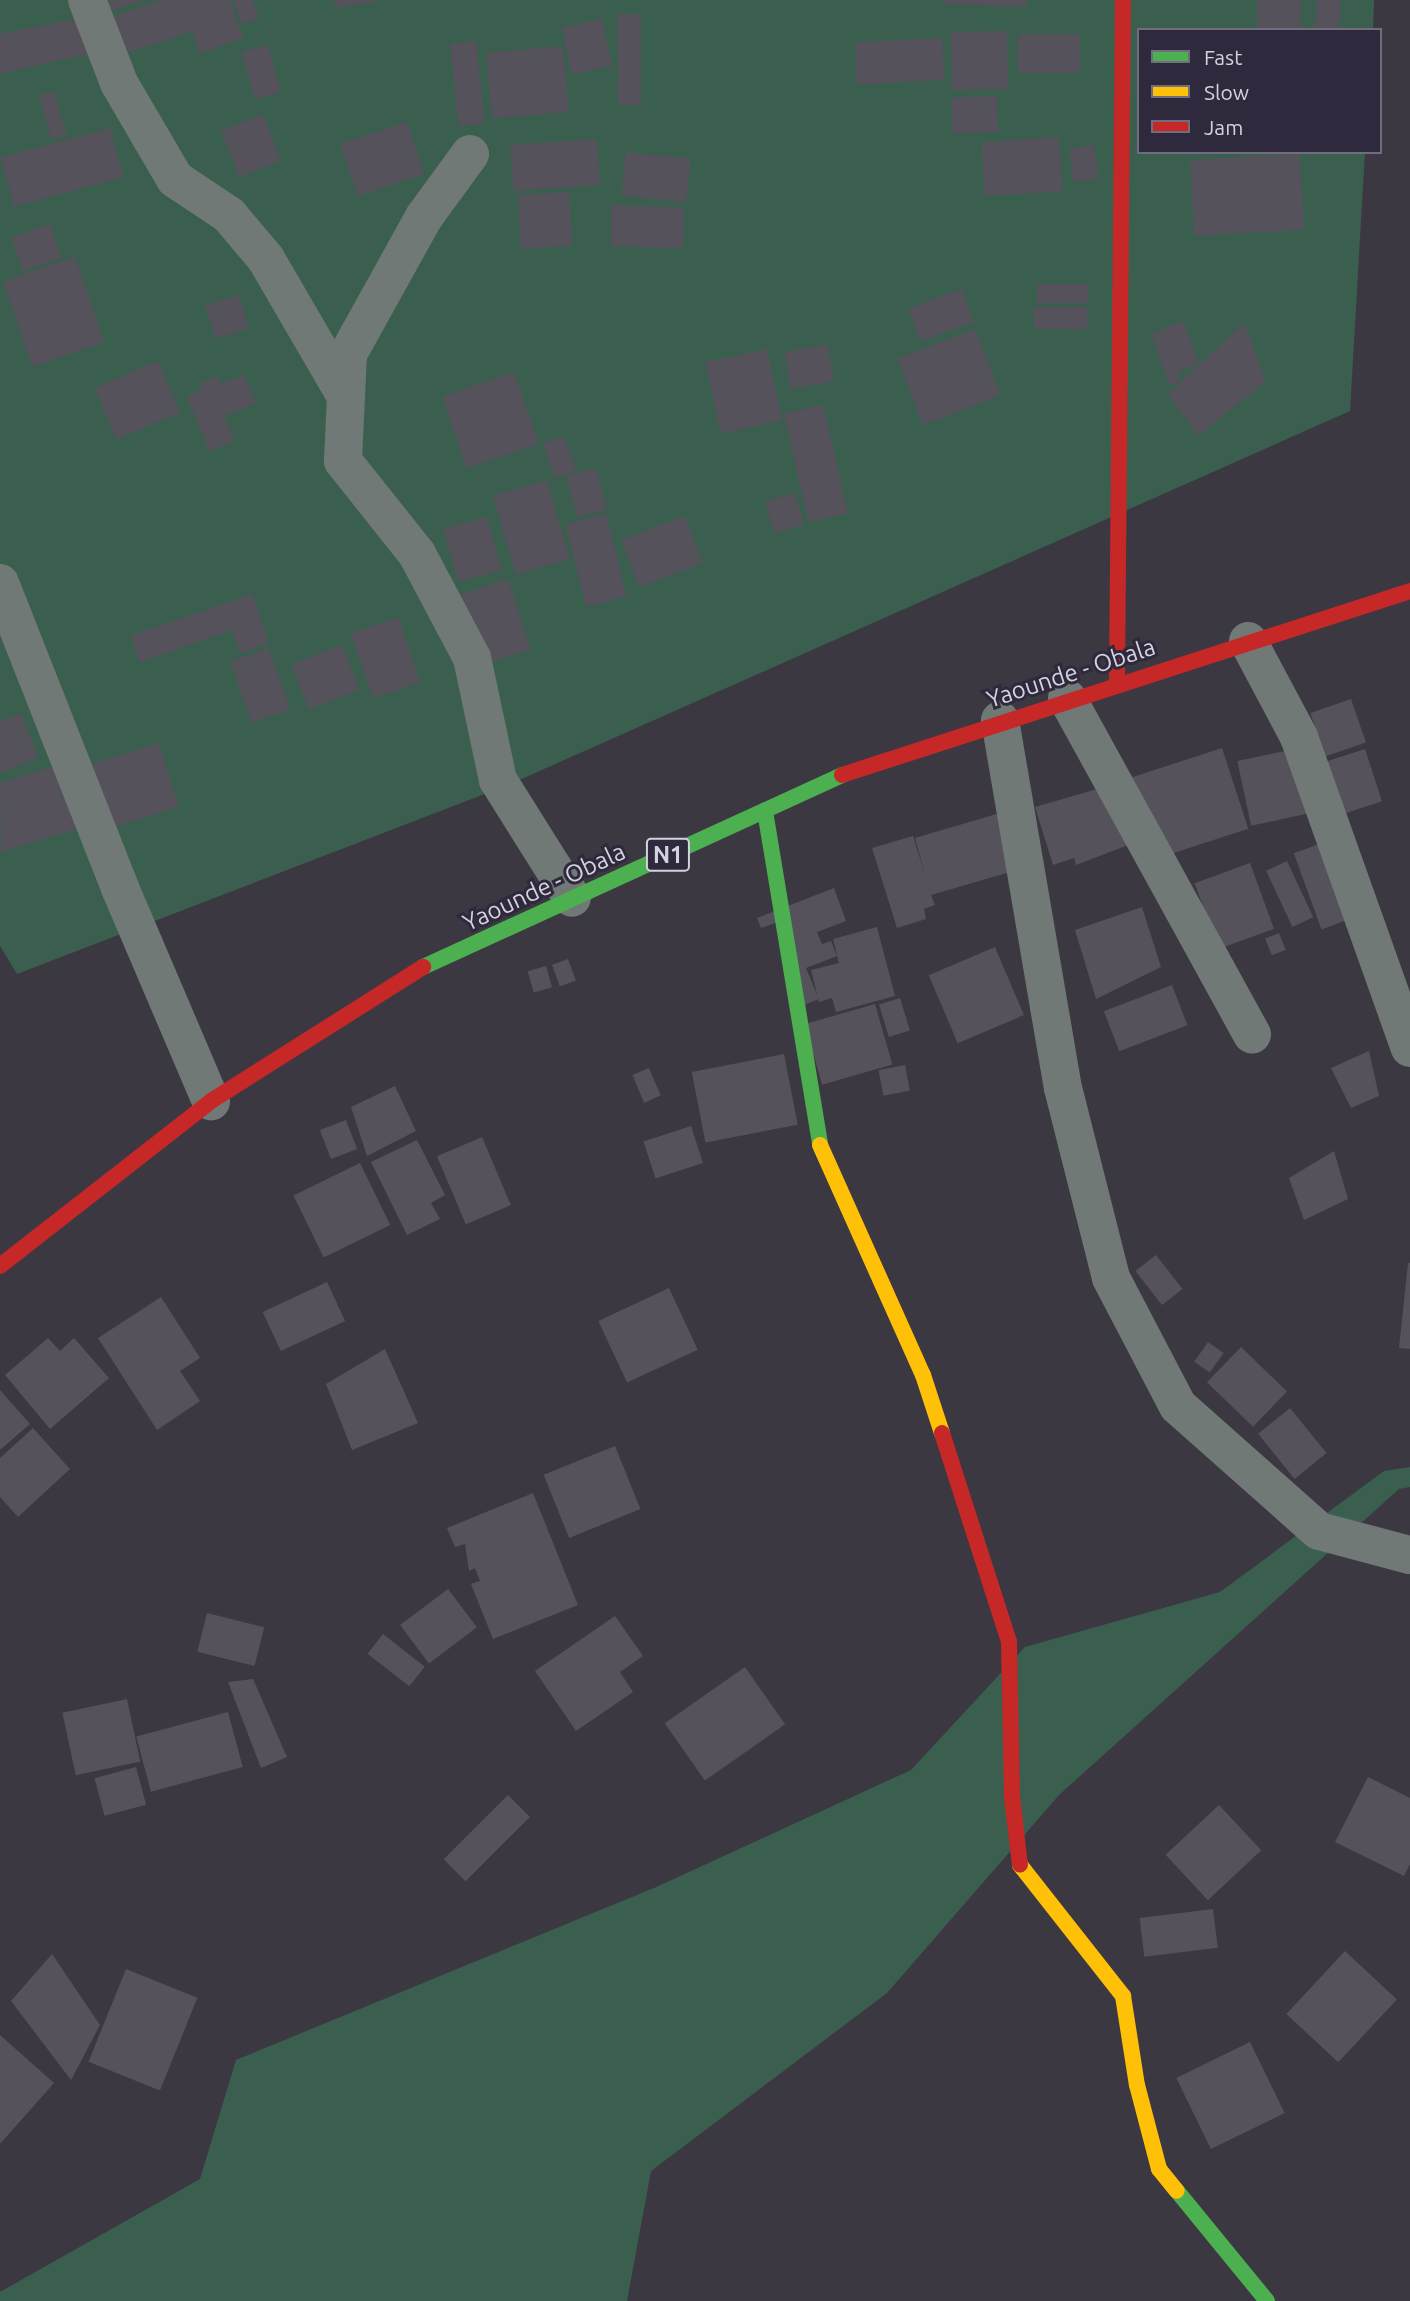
<!DOCTYPE html>
<style>
body{margin:0}
#map{position:relative;width:1410px;height:2301px;overflow:hidden;background:#3b3842;font-family:Ubuntu,sans-serif}
div>[style]{position:absolute}
[style*='--x']{left:calc(var(--x)*1px);top:calc(var(--y)*1px);width:calc(var(--w)*1px);rotate:calc(var(--a)*1deg)}
.green>*{inset:0;background:#3b5f4e}
.building>*{inset:0;background:#55525b;transform-origin:0 0}
.street>*{height:38px;margin:-19px;padding:0 19px;transform-origin:19px;border-radius:19px;background:#717976}
.fast>*{height:16px;margin:-8px;padding:0 8px;transform-origin:8px;border-radius:8px;background:#4caf50}
.slow>*{height:16px;margin:-8px;padding:0 8px;transform-origin:8px;border-radius:8px;background:#ffc107}
.jam>*{height:16px;margin:-8px;padding:0 8px;transform-origin:8px;border-radius:8px;background:#c62828}
span{translate:-50% -50%;white-space:nowrap;text-align:center;line-height:1.15;-webkit-text-stroke:6px #2f293d;paint-order:stroke}
.shield-label span{padding:2px 5px;background:#2f293d;border:2px solid;border-radius:5px;-webkit-text-stroke-width:0}
.shield-label{font-size:23px;color:#d5d2df;font-weight:700}
.street-label{font-size:24px;color:#d5d2df}
.legend{position:absolute;left:1137px;top:28px;width:245px;height:126px;box-sizing:border-box;background:#2f293d;border:2px solid #716d7e;margin:0;padding:9px 12px;list-style:none;font-size:21px;color:#d5d2df}
.legend li{display:flex;align-items:center;gap:14px;height:35px}
.legend b{width:35px;border:2px solid #716d7e}
</style>
<div id="map">
<div class="green">
<div style="clip-path:polygon(0 0,1374px 0,1373px 30px,1139px 30px,1139px 152px,1365px 152px,1350px 411px,508px 785px,17px 974px,0 946px)"></div>
<div style="clip-path:polygon(1410px 1467px,1410px 1487px,1399px 1489px,1059px 1795px,887px 1993px,651px 2171px,627px 2301px,0 2301px,0 2292px,200px 2179px,236px 2060px,654px 1888px,911px 1770px,1025px 1647px,1220px 1592px,1384px 1471px)"></div>
</div>
<div class="building">
<div style="clip-path:polygon(106px 0,142px 0,142px 1px,110px 11px)"></div>
<div style="clip-path:polygon(160px 0,230px 0,243px 38px,200px 54px,192px 31px,125px 54px,112px 17px)"></div>
<div style="clip-path:polygon(233px 0,253px 0,259px 18px,241px 24px)"></div>
<div style="clip-path:polygon(334px 0,379px 0,380px 1px,336px 8px)"></div>
<div style="clip-path:polygon(945px 0,1026px 0,1026px 7px,945px 4px)"></div>
<div style="left:1257px;top:0;width:44px;height:30px"></div>
<div style="clip-path:polygon(1317px 0,1341px 0,1338px 30px,1314px 30px)"></div>
<div style="left:618px;top:14px;width:23px;height:91px"></div>
<div style="clip-path:polygon(77px 19px,88px 54px,0 74px,0 34px)"></div>
<div style="left:602px;top:19px;width:48px;height:41px;rotate:78deg"></div>
<div style="left:1007px;top:31px;width:58px;height:56px;rotate:89deg"></div>
<div style="left:1018px;top:34px;width:62px;height:39px"></div>
<div style="left:942px;top:38px;width:42px;height:87px;rotate:87deg"></div>
<div style="left:476px;top:41px;width:83px;height:26px;rotate:84deg"></div>
<div style="left:268px;top:45px;width:49px;height:27px;rotate:75deg"></div>
<div style="left:563px;top:46px;width:66px;height:77px;rotate:85deg"></div>
<div style="left:54px;top:91px;width:46px;height:16px;rotate:74deg"></div>
<div style="left:997px;top:96px;width:36px;height:46px;rotate:88deg"></div>
<div style="left:263px;top:114px;width:50px;height:45px;rotate:69deg"></div>
<div style="left:407px;top:122px;width:55px;height:70px;rotate:72deg"></div>
<div style="left:110px;top:128px;width:51px;height:113px;rotate:75deg"></div>
<div style="left:1059px;top:137px;width:54px;height:78px;rotate:86deg"></div>
<div style="left:597px;top:139px;width:46px;height:87px;rotate:86deg"></div>
<div style="left:1094px;top:145px;width:34px;height:25px;rotate:82deg"></div>
<div style="left:626px;top:152px;width:65px;height:44px;rotate:6deg"></div>
<div style="left:1300px;top:154px;width:76px;height:110px;rotate:87deg"></div>
<div style="left:569px;top:192px;width:54px;height:51px;rotate:87deg"></div>
<div style="left:612px;top:205px;width:72px;height:41px;rotate:2deg"></div>
<div style="left:50px;top:224px;width:36px;height:41px;rotate:71deg"></div>
<div style="left:75px;top:257px;width:90px;height:76px;rotate:71deg"></div>
<div style="left:1088px;top:284px;width:19px;height:51px;rotate:90deg"></div>
<div style="left:962px;top:289px;width:35px;height:57px;rotate:70deg"></div>
<div style="left:239px;top:295px;width:35px;height:35px;rotate:74deg"></div>
<div style="left:1034px;top:307px;width:53px;height:22px"></div>
<div style="clip-path:polygon(1183px 321px,1199px 364px,1178px 372px,1181px 381px,1170px 385px,1151px 334px)"></div>
<div style="clip-path:polygon(1244px 323px,1266px 381px,1198px 436px,1168px 394px)"></div>
<div style="left:975px;top:329px;width:71px;height:83px;rotate:69deg"></div>
<div style="left:828px;top:345px;width:37px;height:44px;rotate:81deg"></div>
<div style="left:767px;top:349px;width:73px;height:63px;rotate:78deg"></div>
<div style="left:158px;top:361px;width:56px;height:69px;rotate:67deg"></div>
<div style="left:514px;top:372px;width:76px;height:76px;rotate:71deg"></div>
<div style="clip-path:polygon(244px 375px,256px 403px,224px 416px,235px 441px,209px 451px,187px 397px,202px 390px,200px 383px,218px 376px,221px 384px)"></div>
<div style="left:823px;top:405px;width:111px;height:40px;rotate:77deg"></div>
<div style="left:564px;top:436px;width:37px;height:22px;rotate:71deg"></div>
<div style="left:596px;top:468px;width:43px;height:31px;rotate:75deg"></div>
<div style="left:547px;top:480px;width:82px;height:56px;rotate:74deg"></div>
<div style="left:795px;top:493px;width:33px;height:31px;rotate:74deg"></div>
<div style="left:606px;top:514px;width:85px;height:42px;rotate:76deg"></div>
<div style="left:685px;top:516px;width:50px;height:68px;rotate:69deg"></div>
<div style="left:487px;top:517px;width:55px;height:45px;rotate:75deg"></div>
<div style="left:508px;top:579px;width:74px;height:51px;rotate:72deg"></div>
<div style="clip-path:polygon(252px 594px,269px 643px,240px 653px,232px 630px,140px 662px,131px 636px)"></div>
<div style="left:398px;top:617px;width:69px;height:50px;rotate:71deg"></div>
<div style="left:342px;top:645px;width:48px;height:54px;rotate:69deg"></div>
<div style="left:269px;top:648px;width:65px;height:41px;rotate:71deg"></div>
<div style="left:1351px;top:699px;width:46px;height:43px;rotate:71deg"></div>
<div style="clip-path:polygon(21px 713px,38px 757px,0 773px,0 721px)"></div>
<div style="left:159px;top:743px;width:67px;height:70px;rotate:73deg"></div>
<div style="left:1222px;top:748px;width:85px;height:97px;rotate:72deg"></div>
<div style="left:1299px;top:748px;width:66px;height:63px;rotate:78deg"></div>
<div style="left:1365px;top:749px;width:55px;height:40px;rotate:72deg"></div>
<div style="clip-path:polygon(58px 765px,77px 829px,1px 852px,0 783px)"></div>
<div style="clip-path:polygon(1118px 783px,1136px 842px,1076px 865px,1074px 858px,1053px 865px,1035px 807px)"></div>
<div style="clip-path:polygon(1000px 813px,1017px 870px,931px 895px,935px 905px,924px 909px,926px 919px,897px 928px,872px 848px,913px 836px,925px 874px,915px 838px)"></div>
<div style="left:1322px;top:843px;width:81px;height:30px;rotate:70deg"></div>
<div style="left:1287px;top:861px;width:62px;height:23px;rotate:65deg"></div>
<div style="left:1250px;top:863px;width:70px;height:59px;rotate:70deg"></div>
<div style="clip-path:polygon(834px 888px,846px 921px,817px 932px,822px 944px,831px 941px,837px 956px,806px 968px,819px 999px,804px 1005px,778px 922px,761px 928px,757px 918px)"></div>
<div style="clip-path:polygon(1142px 907px,1161px 967px,1096px 999px,1075px 930px)"></div>
<div style="clip-path:polygon(877px 927px,895px 996px,836px 1012px,832px 998px,819px 1002px,811px 970px,839px 963px,833px 939px)"></div>
<div style="left:1279px;top:933px;width:18px;height:15px;rotate:68deg"></div>
<div style="left:995px;top:947px;width:74px;height:72px;rotate:67deg"></div>
<div style="left:568px;top:959px;width:23px;height:17px;rotate:70deg"></div>
<div style="left:546px;top:966px;width:22px;height:19px;rotate:74deg"></div>
<div style="left:1172px;top:985px;width:43px;height:73px;rotate:69deg"></div>
<div style="left:900px;top:998px;width:34px;height:22px;rotate:73deg"></div>
<div style="left:875px;top:1004px;width:63px;height:73px;rotate:74deg"></div>
<div style="clip-path:polygon(1369px 1051px,1379px 1096px,1351px 1108px,1331px 1068px)"></div>
<div style="left:784px;top:1054px;width:72px;height:94px;rotate:79deg"></div>
<div style="left:905px;top:1065px;width:26px;height:27px;rotate:79deg"></div>
<div style="left:649px;top:1068px;width:30px;height:18px;rotate:67deg"></div>
<div style="clip-path:polygon(395px 1086px,416px 1131px,367px 1156px,351px 1107px)"></div>
<div style="left:346px;top:1120px;width:31px;height:28px;rotate:69deg"></div>
<div style="left:691px;top:1126px;width:39px;height:50px;rotate:72deg"></div>
<div style="left:482px;top:1137px;width:74px;height:49px;rotate:67deg"></div>
<div style="clip-path:polygon(417px 1140px,445px 1195px,431px 1203px,440px 1219px,407px 1235px,371px 1162px)"></div>
<div style="clip-path:polygon(1334px 1151px,1348px 1199px,1304px 1220px,1289px 1178px)"></div>
<div style="left:360px;top:1163px;width:69px;height:74px;rotate:64deg"></div>
<div style="left:1156px;top:1255px;width:43px;height:26px;rotate:52deg"></div>
<div style="clip-path:polygon(1408px 1263px,1410px 1263px,1410px 1349px,1399px 1348px)"></div>
<div style="left:327px;top:1282px;width:43px;height:71px;rotate:65deg"></div>
<div style="left:669px;top:1288px;width:68px;height:78px;rotate:65deg"></div>
<div style="clip-path:polygon(161px 1297px,200px 1358px,180px 1371px,200px 1401px,157px 1430px,98px 1338px)"></div>
<div style="clip-path:polygon(48px 1338px,60px 1351px,74px 1338px,109px 1378px,50px 1429px,5px 1375px)"></div>
<div style="left:1208px;top:1342px;width:19px;height:24px;rotate:35deg"></div>
<div style="left:1241px;top:1347px;width:64px;height:49px;rotate:44deg"></div>
<div style="clip-path:polygon(385px 1349px,418px 1423px,352px 1450px,326px 1384px)"></div>
<div style="clip-path:polygon(0 1390px,30px 1424px,0 1450px)"></div>
<div style="left:1290px;top:1408px;width:58px;height:41px;rotate:51deg"></div>
<div style="clip-path:polygon(33px 1428px,70px 1469px,18px 1517px,0 1497px,0 1458px)"></div>
<div style="left:615px;top:1446px;width:68px;height:77px;rotate:68deg"></div>
<div style="clip-path:polygon(533px 1493px,578px 1605px,493px 1639px,471px 1584px,480px 1581px,475px 1568px,469px 1571px,465px 1544px,455px 1547px,447px 1528px)"></div>
<div style="left:448px;top:1589px;width:48px;height:60px;rotate:53deg"></div>
<div style="left:207px;top:1613px;width:59px;height:40px;rotate:14deg"></div>
<div style="clip-path:polygon(615px 1616px,643px 1656px,620px 1672px,633px 1692px,576px 1731px,535px 1671px)"></div>
<div style="left:383px;top:1634px;width:53px;height:25px;rotate:38deg"></div>
<div style="left:745px;top:1667px;width:70px;height:98px;rotate:55deg"></div>
<div style="clip-path:polygon(253px 1679px,287px 1757px,261px 1768px,228px 1682px)"></div>
<div style="left:127px;top:1699px;width:64px;height:66px;rotate:78deg"></div>
<div style="left:228px;top:1712px;width:57px;height:95px;rotate:75deg"></div>
<div style="left:136px;top:1767px;width:39px;height:43px;rotate:75deg"></div>
<div style="clip-path:polygon(1368px 1777px,1410px 1798px,1410px 1864px,1404px 1876px,1335px 1842px)"></div>
<div style="left:508px;top:1795px;width:31px;height:91px;rotate:45deg"></div>
<div style="left:1219px;top:1805px;width:62px;height:73px;rotate:47deg"></div>
<div style="left:1213px;top:1909px;width:39px;height:74px;rotate:83deg"></div>
<div style="left:1345px;top:1951px;width:71px;height:86px;rotate:43deg"></div>
<div style="clip-path:polygon(52px 1954px,100px 2025px,71px 2080px,11px 2001px)"></div>
<div style="left:126px;top:1969px;width:77px;height:100px;rotate:22deg"></div>
<div style="clip-path:polygon(0 2035px,54px 2083px,0 2144px)"></div>
<div style="left:1250px;top:2042px;width:79px;height:82px;rotate:64deg"></div>
</div>
<div class="street">
<div style="--x:87;--y:0;--w:89;--a:68.9"></div>
<div style="--x:119;--y:83;--w:111;--a:59.7"></div>
<div style="--x:175;--y:179;--w:65;--a:33.7"></div>
<div style="--x:229;--y:215;--w:57;--a:49.9"></div>
<div style="--x:266;--y:259;--w:157;--a:59.8"></div>
<div style="--x:470;--y:154;--w:78;--a:126.1"></div>
<div style="--x:424;--y:217;--w:157;--a:119"></div>
<div style="--x:348;--y:354;--w:107;--a:92.7"></div>
<div style="--x:343;--y:461;--w:119;--a:51.5"></div>
<div style="--x:417;--y:554;--w:118;--a:62.1"></div>
<div style="--x:472;--y:658;--w:125;--a:78"></div>
<div style="--x:498;--y:780;--w:139;--a:57.9"></div>
<div style="--x:0;--y:583;--w:328;--a:68.5"></div>
<div style="--x:120;--y:888;--w:232;--a:66.9"></div>
<div style="--x:1248;--y:641;--w:109;--a:62"></div>
<div style="--x:1299;--y:737;--w:330;--a:70.4"></div>
<div style="--x:1067;--y:698;--w:384;--a:61.2"></div>
<div style="--x:1000;--y:720;--w:373;--a:80.3"></div>
<div style="--x:1063;--y:1088;--w:196;--a:75.8"></div>
<div style="--x:1111;--y:1278;--w:144;--a:62.4"></div>
<div style="--x:1178;--y:1406;--w:188;--a:41.6"></div>
<div style="--x:1319;--y:1531;--w:94;--a:14.8"></div>
</div>
<div class="fast">
<div style="--x:765;--y:811;--w:338;--a:80.6"></div>
<div style="--x:423;--y:967;--w:461;--a:-24.6"></div>
<div style="--x:1177;--y:2191;--w:142;--a:50.7"></div>
</div>
<div class="slow">
<div style="--x:820;--y:1145;--w:252;--a:65.9"></div>
<div style="--x:923;--y:1375;--w:61;--a:71.9"></div>
<div style="--x:1020;--y:1865;--w:167;--a:51.8"></div>
<div style="--x:1123;--y:1996;--w:90;--a:81.1"></div>
<div style="--x:1137;--y:2085;--w:87;--a:75.3"></div>
<div style="--x:1159;--y:2169;--w:28;--a:51"></div>
</div>
<div class="jam">
<div style="--x:1117;--y:681;--w:681;--a:-89.5"></div>
<div style="--x:842;--y:775;--w:597;--a:-17.95"></div>
<div style="--x:0;--y:1266;--w:268;--a:-38"></div>
<div style="--x:211;--y:1101;--w:251;--a:-32.3"></div>
<div style="--x:942;--y:1433;--w:219;--a:72.2"></div>
<div style="--x:1009;--y:1642;--w:155;--a:88.9"></div>
<div style="--x:1012;--y:1797;--w:68;--a:83.3"></div>
</div>
<div class="shield-label">
<span style="left:668px;top:855px">N1</span>
</div>
<div class="street-label">
<span style="left:1071px;top:673px;rotate:-18deg">Yaounde - Obala</span>
<span style="left:544px;top:887px;rotate:-25deg">Yaounde - Obala</span>
</div>
<ul class="legend">
<li><b style="height:9px;background:#4caf50"></b>Fast</li>
<li><b style="height:9px;background:#ffc107"></b>Slow</li>
<li><b style="height:9px;background:#c62828"></b>Jam</li>
</ul>
</div>
